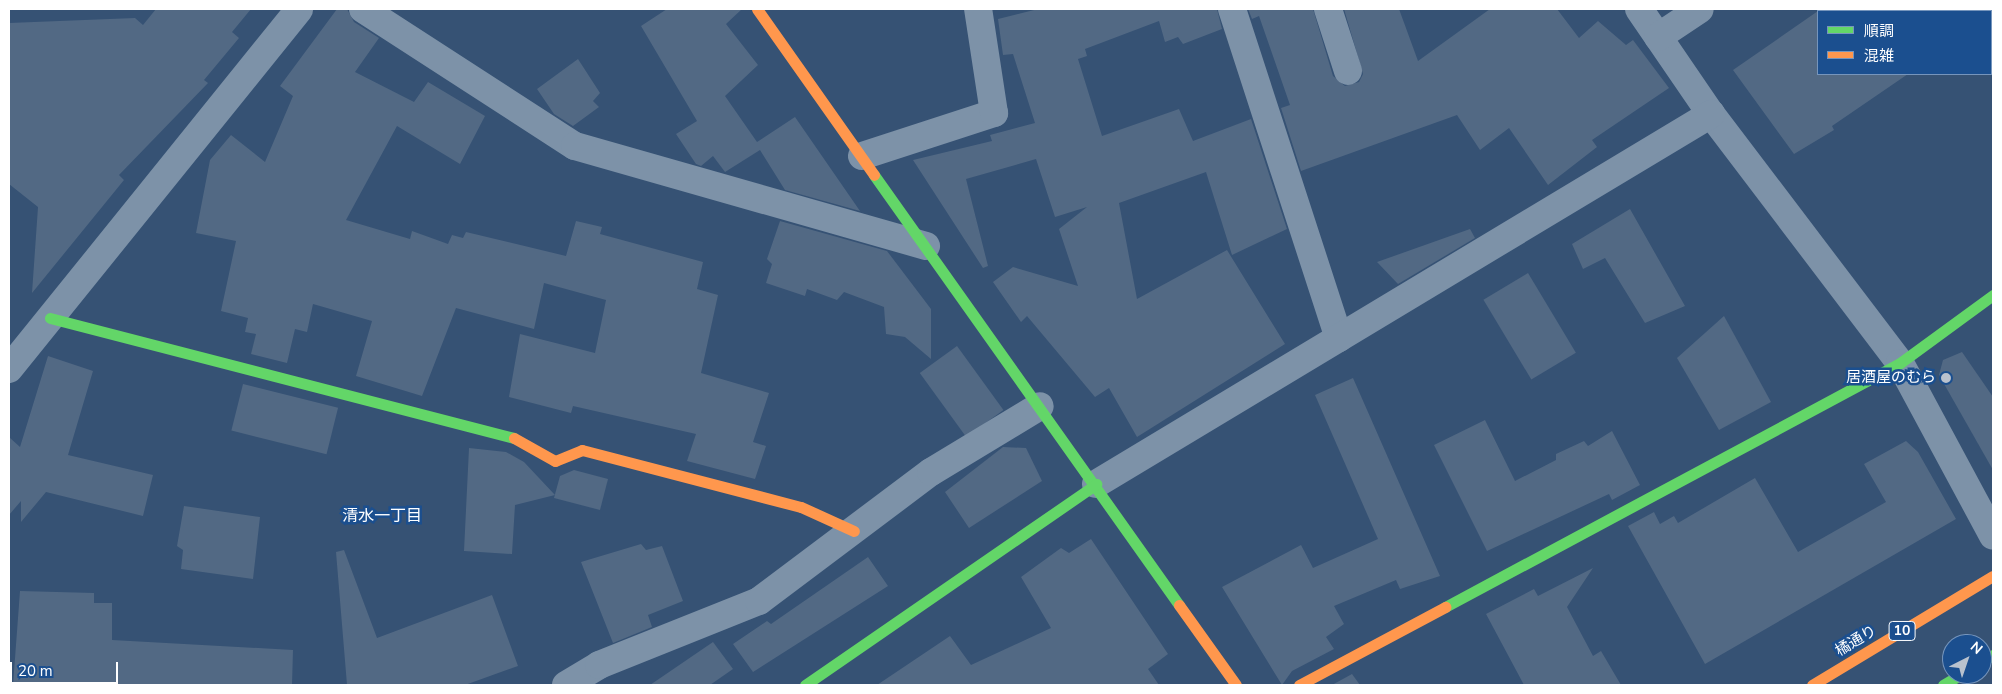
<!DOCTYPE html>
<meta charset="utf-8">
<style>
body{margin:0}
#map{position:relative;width:2002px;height:694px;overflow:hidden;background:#365274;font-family:"Nunito Sans","Noto Sans JP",sans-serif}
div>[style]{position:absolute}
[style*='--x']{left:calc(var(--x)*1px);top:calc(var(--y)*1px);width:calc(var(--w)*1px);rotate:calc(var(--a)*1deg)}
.building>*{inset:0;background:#526984;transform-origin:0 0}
.street>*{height:28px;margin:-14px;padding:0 14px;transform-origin:14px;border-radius:14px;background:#7d92a8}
.fast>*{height:11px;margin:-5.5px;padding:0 5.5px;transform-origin:5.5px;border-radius:5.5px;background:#63d668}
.slow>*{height:11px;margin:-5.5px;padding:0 5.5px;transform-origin:5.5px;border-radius:5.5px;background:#ff974d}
.dots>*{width:14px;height:14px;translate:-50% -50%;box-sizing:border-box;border:2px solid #1b4f8f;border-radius:50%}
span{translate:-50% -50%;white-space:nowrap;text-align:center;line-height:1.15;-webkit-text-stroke:5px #1b4f8f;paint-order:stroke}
.shield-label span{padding:1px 4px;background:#1b4f8f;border:1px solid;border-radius:4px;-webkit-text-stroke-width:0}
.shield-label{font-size:14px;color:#fff;font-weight:700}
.poi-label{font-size:15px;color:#fff}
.right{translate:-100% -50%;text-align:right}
.street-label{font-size:15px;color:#fff}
.neighbourhood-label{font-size:16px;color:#fff}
.frame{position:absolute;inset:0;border:10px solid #fff;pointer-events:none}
.legend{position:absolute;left:1817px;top:10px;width:175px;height:65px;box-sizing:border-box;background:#1b4f8f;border:1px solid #7695bc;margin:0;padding:6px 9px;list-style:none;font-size:15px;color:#fff}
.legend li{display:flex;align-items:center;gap:10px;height:25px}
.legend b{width:25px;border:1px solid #7695bc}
.north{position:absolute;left:1942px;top:634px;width:50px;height:50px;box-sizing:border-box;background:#1b4f8f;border:1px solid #7695bc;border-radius:50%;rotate:41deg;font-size:14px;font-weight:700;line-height:20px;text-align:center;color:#fff}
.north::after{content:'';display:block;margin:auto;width:18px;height:22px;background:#b9c2ce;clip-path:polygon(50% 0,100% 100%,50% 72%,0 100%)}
.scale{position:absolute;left:10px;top:662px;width:108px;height:22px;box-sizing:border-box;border:2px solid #fff;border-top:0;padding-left:6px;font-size:15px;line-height:18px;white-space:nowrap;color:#fff;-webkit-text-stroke:4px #1b4f8f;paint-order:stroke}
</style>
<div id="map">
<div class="building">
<div style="clip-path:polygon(156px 9px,251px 9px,232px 32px,239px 38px,204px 80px,208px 83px,119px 175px,124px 180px,32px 293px,38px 207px,9px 184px,9px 23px,135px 18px,143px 25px)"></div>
<div style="clip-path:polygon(337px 9px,347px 9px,354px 22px,379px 38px,355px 72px,414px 102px,428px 82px,485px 116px,460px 164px,397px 126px,346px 220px,410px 239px,412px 231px,448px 244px,452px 235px,463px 238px,466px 232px,566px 256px,576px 221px,602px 227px,600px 234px,703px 262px,697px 289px,718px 295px,701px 373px,769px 393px,753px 442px,766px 446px,755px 479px,687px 461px,696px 434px,573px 406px,571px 413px,509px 397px,520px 334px,595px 353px,606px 300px,544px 283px,534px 329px,456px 308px,422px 396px,356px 376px,372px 321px,313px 304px,307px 332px,295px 329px,287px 363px,251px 354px,256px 334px,245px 332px,248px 318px,221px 311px,236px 241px,196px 233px,210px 160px,231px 135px,265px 162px,293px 96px,280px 86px)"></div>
<div style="clip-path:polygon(667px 9px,742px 9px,726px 24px,758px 65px,725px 96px,757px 142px,795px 117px,860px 211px,785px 190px,760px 150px,725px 172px,713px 156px,701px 166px,696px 164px,676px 134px,697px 121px,641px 26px)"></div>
<div style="clip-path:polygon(1038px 9px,1217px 9px,1222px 29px,1183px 44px,1178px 37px,1165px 42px,1159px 21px,1085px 49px,1087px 56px,1078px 59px,1102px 136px,1179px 109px,1193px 141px,1251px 119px,1287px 229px,1232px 255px,1206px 172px,1119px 203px,1137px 299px,1227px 250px,1285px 344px,1137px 437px,1109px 388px,1095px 397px,1027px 316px,1021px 322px,993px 282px,1013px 267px,1078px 286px,1059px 229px,1087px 207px,1055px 217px,1036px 159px,966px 179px,988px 266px,983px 268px,913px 160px,992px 141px,990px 135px,1035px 123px,1013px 54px,1003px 55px,998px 19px)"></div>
<div style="clip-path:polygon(1248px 9px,1313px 9px,1333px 76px,1345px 86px,1359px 82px,1363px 74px,1344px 9px,1399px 9px,1418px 61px,1490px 9px,1557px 9px,1579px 38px,1598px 21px,1626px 45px,1633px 40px,1669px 88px,1592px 140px,1597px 147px,1548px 185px,1509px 128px,1480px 150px,1457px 115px,1301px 171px,1281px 108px,1290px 105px,1259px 16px,1252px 19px)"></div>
<div style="clip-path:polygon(1818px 11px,1818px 74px,1908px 74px,1832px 126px,1834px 130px,1794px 154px,1733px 70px)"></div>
<div style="clip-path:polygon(578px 59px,600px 93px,593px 101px,599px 107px,573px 126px,554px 114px,537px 89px)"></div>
<div style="clip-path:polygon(1630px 209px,1685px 306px,1645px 323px,1605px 258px,1583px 269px,1572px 244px)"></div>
<div style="clip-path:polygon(780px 221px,887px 251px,931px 309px,931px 359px,905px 337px,886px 334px,884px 307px,844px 292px,837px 300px,807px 289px,805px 296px,766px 283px,772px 264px,767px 259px)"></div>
<div style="clip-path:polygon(1470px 229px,1475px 238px,1398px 284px,1377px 262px)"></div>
<div style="left:1528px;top:273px;width:93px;height:52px;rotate:59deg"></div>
<div style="clip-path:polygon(1724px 316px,1771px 402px,1719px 430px,1677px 358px)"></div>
<div style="left:957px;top:346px;width:79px;height:46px;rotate:54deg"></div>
<div style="clip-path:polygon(1962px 352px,1993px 397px,1993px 470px,1939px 375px,1943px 360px)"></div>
<div style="clip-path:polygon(48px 356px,93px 371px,68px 455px,153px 475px,143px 516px,46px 492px,21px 522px,21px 501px,9px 515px,9px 437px,20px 447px)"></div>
<div style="clip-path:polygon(1353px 378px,1440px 576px,1400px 589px,1396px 580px,1334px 606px,1344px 624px,1326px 637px,1334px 649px,1292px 671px,1282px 685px,1222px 587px,1301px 545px,1313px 568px,1378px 539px,1315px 395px)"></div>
<div style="left:243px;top:384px;width:98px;height:48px;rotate:14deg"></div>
<div style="clip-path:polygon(1485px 420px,1515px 481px,1556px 460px,1556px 454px,1584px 441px,1588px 446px,1612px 431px,1640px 485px,1612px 500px,1609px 494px,1487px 551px,1434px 445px)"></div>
<div style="clip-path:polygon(1906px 441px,1918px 452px,1956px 519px,1705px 664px,1628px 526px,1654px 512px,1660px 524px,1674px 516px,1678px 523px,1755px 478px,1798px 552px,1886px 502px,1864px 464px)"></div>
<div style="clip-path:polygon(1003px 447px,1026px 448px,1042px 481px,969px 528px,945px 492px)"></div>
<div style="clip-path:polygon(469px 448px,506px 452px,524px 462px,555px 495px,515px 505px,512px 554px,464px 551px)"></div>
<div style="clip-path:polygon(574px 470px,608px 479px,600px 510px,554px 498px,560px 476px)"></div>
<div style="clip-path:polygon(184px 506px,260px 517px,253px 579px,181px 569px,183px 550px,177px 546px)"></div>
<div style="clip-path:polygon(1091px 539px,1168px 654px,1148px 669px,1159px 685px,877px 685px,950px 636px,971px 665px,1051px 628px,1021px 577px,1061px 548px,1069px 553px)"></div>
<div style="clip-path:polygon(641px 544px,646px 550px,662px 546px,683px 601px,648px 615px,652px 627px,613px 643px,581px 562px)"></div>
<div style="clip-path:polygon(344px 550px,377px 638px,492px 595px,518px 666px,465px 685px,347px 685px,336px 552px)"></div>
<div style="clip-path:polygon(868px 557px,888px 586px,753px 672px,733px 644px,767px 621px,771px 624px)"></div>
<div style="clip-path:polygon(1593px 568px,1567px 607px,1593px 656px,1601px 651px,1621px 685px,1524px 685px,1486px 614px,1534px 589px,1538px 596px)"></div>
<div style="clip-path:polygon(20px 591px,94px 593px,94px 603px,112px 603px,112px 640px,293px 650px,292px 685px,13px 685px)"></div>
<div style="clip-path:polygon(713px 642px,733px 669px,710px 685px,650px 685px)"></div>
<div style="clip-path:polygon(1352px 674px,1360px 685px,1332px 685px)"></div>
</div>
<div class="street">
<div style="--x:363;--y:9;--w:252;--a:32.9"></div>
<div style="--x:575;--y:146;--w:365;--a:15.9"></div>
<div style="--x:1232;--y:9;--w:346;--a:72"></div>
<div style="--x:1328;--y:9;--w:65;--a:72.1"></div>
<div style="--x:1639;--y:9;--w:127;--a:55.6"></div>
<div style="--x:1711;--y:114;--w:313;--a:52.8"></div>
<div style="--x:1900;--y:363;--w:196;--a:61.7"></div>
<div style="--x:1658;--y:37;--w:50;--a:-33.7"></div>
<div style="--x:862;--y:156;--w:139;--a:-18"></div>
<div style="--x:994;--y:113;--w:105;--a:-98.7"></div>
<div style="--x:9;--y:369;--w:462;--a:-51.1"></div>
<div style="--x:1096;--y:484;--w:718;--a:-31.03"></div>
<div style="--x:566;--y:685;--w:39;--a:-31"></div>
<div style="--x:599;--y:665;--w:172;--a:-21.8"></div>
<div style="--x:759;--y:601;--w:215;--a:-36.9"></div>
<div style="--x:931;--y:472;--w:127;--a:-31.2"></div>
</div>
<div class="fast">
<div style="--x:874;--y:175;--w:527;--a:54.65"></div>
<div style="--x:50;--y:318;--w:479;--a:14.5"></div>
<div style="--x:1445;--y:607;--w:516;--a:-28.2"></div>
<div style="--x:1900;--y:363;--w:115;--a:-36.2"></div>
<div style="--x:1982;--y:661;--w:13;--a:-29"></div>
<div style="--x:805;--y:685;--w:354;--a:-34.6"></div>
<div style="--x:1943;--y:685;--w:21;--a:-31"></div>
</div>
<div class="slow">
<div style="--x:757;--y:9;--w:203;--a:54.8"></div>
<div style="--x:514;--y:438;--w:47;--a:29.3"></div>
<div style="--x:555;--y:461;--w:29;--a:-22"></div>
<div style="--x:582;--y:450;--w:226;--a:14.6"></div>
<div style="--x:801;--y:507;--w:58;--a:24.4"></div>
<div style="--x:1179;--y:605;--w:98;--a:54.5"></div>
<div style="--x:1299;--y:685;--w:166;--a:-28.1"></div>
<div style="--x:1812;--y:685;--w:211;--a:-31.1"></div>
</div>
<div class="dots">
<div style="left:1946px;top:378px;background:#b9c2ce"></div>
</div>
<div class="shield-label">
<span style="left:1902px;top:631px">10</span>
</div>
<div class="poi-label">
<span class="right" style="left:1936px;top:378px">居酒屋のむら</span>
</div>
<div class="street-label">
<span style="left:1856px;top:641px;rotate:-31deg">橘通り</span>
</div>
<div class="neighbourhood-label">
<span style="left:382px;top:516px">清水一丁目</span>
</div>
<div class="frame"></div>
<ul class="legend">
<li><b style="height:6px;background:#63d668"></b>順調</li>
<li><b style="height:6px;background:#ff974d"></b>混雑</li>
</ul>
<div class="north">N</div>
<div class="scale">20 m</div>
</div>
